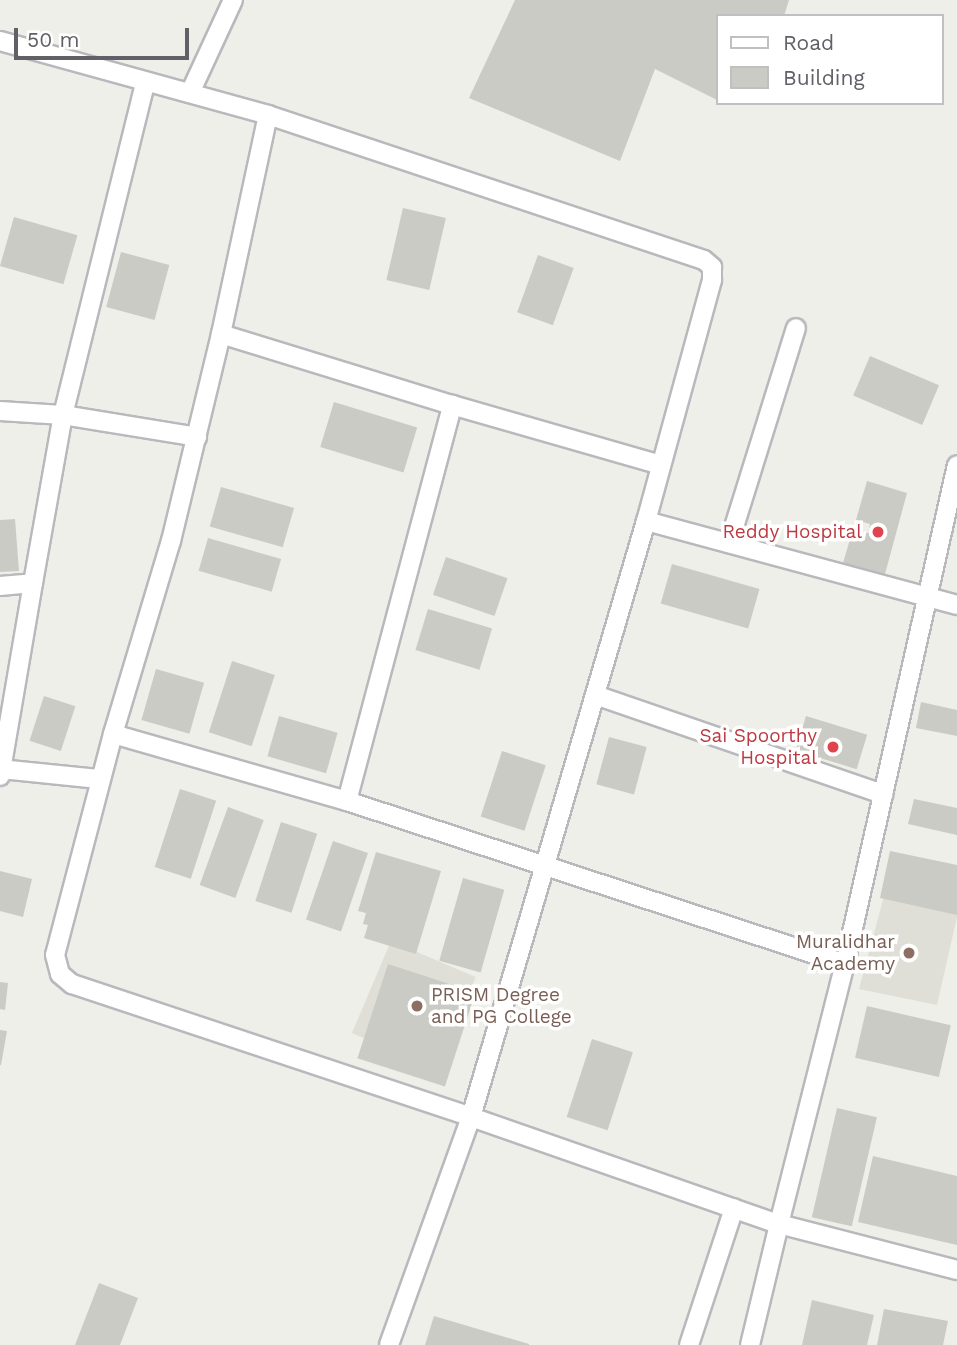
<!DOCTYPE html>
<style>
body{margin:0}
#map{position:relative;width:957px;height:1345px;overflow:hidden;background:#efefe9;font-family:"Work Sans",sans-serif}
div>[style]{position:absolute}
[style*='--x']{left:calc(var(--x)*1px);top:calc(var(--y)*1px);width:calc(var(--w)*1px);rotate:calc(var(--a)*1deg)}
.education>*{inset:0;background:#dfdfd7;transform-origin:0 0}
.building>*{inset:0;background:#cbcbc5;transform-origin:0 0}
.roads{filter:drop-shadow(2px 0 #b8b8bd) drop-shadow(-2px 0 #b8b8bd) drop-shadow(0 2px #b8b8bd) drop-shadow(0 -2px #b8b8bd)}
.street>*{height:18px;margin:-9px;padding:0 9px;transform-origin:9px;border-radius:9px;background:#fff}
.dots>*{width:19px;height:19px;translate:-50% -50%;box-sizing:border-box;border:4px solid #fff;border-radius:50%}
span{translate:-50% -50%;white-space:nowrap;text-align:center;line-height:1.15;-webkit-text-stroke:7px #fff;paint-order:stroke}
.health-label{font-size:19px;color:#be3a42}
.right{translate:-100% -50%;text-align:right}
.education-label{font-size:19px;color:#785e54}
.left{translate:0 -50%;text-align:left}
.legend{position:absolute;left:716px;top:14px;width:228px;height:91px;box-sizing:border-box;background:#fff;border:2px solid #bfc0c2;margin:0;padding:9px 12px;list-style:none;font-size:21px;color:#606166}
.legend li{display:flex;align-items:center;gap:14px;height:35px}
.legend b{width:35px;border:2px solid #bfc0c2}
.scale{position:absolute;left:14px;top:28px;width:175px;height:32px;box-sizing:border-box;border:4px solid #606166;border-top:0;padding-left:9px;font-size:21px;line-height:24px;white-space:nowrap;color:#606166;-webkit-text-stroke:5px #fff;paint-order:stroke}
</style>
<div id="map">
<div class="education">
<div style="clip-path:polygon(887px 885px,957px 903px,957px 917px,937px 1005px,859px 989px)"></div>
<div style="left:391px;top:941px;width:92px;height:100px;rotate:23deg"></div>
</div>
<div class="building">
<div style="clip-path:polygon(515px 0,789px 0,784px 16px,717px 16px,717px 100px,655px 69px,620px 161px,469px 98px)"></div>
<div style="left:403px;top:208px;width:44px;height:74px;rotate:13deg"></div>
<div style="left:14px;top:217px;width:66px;height:51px;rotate:16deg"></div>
<div style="left:121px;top:252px;width:50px;height:57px;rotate:15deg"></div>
<div style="left:538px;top:255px;width:38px;height:61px;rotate:20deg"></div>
<div style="left:870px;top:356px;width:75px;height:43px;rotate:23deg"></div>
<div style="left:334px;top:402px;width:87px;height:47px;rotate:17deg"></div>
<div style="clip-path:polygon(867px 481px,907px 493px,885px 574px,843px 563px,853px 529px,868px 533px,870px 524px,856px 520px)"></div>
<div style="left:221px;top:487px;width:76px;height:41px;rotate:16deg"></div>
<div style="clip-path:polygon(15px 519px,19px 571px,0 572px,0 520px)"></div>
<div style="left:208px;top:538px;width:76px;height:34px;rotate:16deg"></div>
<div style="left:446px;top:557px;width:65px;height:40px;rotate:19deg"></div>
<div style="left:672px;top:564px;width:91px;height:41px;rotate:16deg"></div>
<div style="left:428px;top:609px;width:67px;height:43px;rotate:17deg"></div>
<div style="left:232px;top:661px;width:45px;height:75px;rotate:18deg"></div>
<div style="left:156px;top:669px;width:50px;height:53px;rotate:16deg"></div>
<div style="left:44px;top:696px;width:33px;height:47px;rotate:18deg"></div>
<div style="clip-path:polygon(921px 702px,957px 710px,957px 736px,916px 728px)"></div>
<div style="left:279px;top:716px;width:61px;height:42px;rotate:16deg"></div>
<div style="left:806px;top:716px;width:64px;height:36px;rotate:17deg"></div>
<div style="left:609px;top:737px;width:39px;height:49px;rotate:15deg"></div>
<div style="left:502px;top:751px;width:46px;height:69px;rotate:18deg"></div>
<div style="left:180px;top:789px;width:38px;height:82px;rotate:18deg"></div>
<div style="clip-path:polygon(914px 799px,957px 808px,957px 835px,908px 824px)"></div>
<div style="left:228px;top:807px;width:38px;height:83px;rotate:20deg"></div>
<div style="left:281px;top:822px;width:38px;height:83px;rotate:18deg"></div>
<div style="left:333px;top:841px;width:37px;height:83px;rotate:19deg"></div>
<div style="clip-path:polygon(890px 851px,957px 865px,957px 915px,880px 898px)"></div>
<div style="clip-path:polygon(376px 852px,441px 871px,416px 954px,364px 938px,368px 925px,363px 924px,366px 913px,358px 911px)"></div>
<div style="clip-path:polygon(0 871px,32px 879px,23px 917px,0 911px)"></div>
<div style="left:463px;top:878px;width:43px;height:86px;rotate:16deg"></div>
<div style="left:388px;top:964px;width:92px;height:99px;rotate:18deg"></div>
<div style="clip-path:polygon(0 982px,8px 983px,5px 1010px,0 1009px)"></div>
<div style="left:867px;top:1006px;width:86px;height:53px;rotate:13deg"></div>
<div style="clip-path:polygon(0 1030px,7px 1031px,1px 1065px,0 1065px)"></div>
<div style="left:592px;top:1039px;width:43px;height:82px;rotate:18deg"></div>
<div style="left:837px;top:1108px;width:41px;height:112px;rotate:13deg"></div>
<div style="clip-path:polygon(873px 1156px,957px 1176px,957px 1245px,858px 1222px)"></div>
<div style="clip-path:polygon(99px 1283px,138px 1298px,120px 1345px,75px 1345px)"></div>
<div style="clip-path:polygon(812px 1300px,874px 1315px,867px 1345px,802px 1345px)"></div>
<div style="clip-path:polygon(884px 1309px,948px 1321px,943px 1345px,877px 1345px)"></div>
<div style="clip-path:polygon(434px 1316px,529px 1344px,529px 1345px,425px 1345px)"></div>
</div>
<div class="roads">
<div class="street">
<div style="--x:0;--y:41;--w:278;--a:15.4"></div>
<div style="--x:268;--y:115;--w:459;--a:18.4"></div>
<div style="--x:704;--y:260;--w:11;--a:41"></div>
<div style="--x:712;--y:267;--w:13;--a:90"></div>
<div style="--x:712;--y:280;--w:250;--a:105.3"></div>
<div style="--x:646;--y:521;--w:621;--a:106.36"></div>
<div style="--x:471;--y:1117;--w:242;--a:109.8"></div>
<div style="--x:190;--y:93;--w:102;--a:-65.2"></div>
<div style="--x:221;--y:334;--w:242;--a:17.1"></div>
<div style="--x:0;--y:411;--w:63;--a:3.6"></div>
<div style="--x:63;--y:415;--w:136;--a:9.3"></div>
<div style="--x:646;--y:521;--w:322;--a:15.1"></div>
<div style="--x:729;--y:543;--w:225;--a:-72.7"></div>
<div style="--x:0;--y:586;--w:33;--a:-5"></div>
<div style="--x:33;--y:583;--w:171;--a:-79.9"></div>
<div style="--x:63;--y:415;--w:342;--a:-76.1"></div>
<div style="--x:595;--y:695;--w:305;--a:19"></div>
<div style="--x:113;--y:734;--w:202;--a:-73.3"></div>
<div style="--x:171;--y:541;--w:213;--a:-76.4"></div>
<div style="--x:221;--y:334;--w:224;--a:-77.9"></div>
<div style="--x:0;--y:769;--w:100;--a:5.8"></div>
<div style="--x:0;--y:776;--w:196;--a:-80.3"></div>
<div style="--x:347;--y:801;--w:410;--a:-75.1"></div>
<div style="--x:452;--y:405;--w:217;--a:16"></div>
<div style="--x:845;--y:964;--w:524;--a:-161.88"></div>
<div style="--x:347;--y:801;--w:243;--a:-164"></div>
<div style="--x:113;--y:734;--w:228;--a:104.7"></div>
<div style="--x:55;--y:955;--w:20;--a:75"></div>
<div style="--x:60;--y:974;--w:16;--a:40"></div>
<div style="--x:72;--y:984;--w:421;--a:18.4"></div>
<div style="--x:471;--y:1117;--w:326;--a:19.2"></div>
<div style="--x:779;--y:1224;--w:268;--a:-75.8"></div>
<div style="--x:845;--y:964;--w:511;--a:-77.35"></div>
<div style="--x:689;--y:1345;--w:144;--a:-71.8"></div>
<div style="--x:750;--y:1345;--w:124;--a:-76.5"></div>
<div style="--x:779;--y:1224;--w:184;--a:14.5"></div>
</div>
</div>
<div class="dots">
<div style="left:878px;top:532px;background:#e0444e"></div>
<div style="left:833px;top:747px;background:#e0444e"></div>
<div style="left:909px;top:953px;background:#8d6e63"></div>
<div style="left:417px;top:1006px;background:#8d6e63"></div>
</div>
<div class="health-label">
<span class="right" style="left:862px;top:532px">Reddy Hospital</span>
<span class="right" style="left:817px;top:747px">Sai Spoorthy<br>Hospital</span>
</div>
<div class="education-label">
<span class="right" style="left:895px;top:953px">Muralidhar<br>Academy</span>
<span class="left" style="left:431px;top:1006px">PRISM Degree<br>and PG College</span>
</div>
<ul class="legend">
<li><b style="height:9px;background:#fff"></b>Road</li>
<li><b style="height:19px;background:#cbcbc5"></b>Building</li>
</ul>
<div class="scale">50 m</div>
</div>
